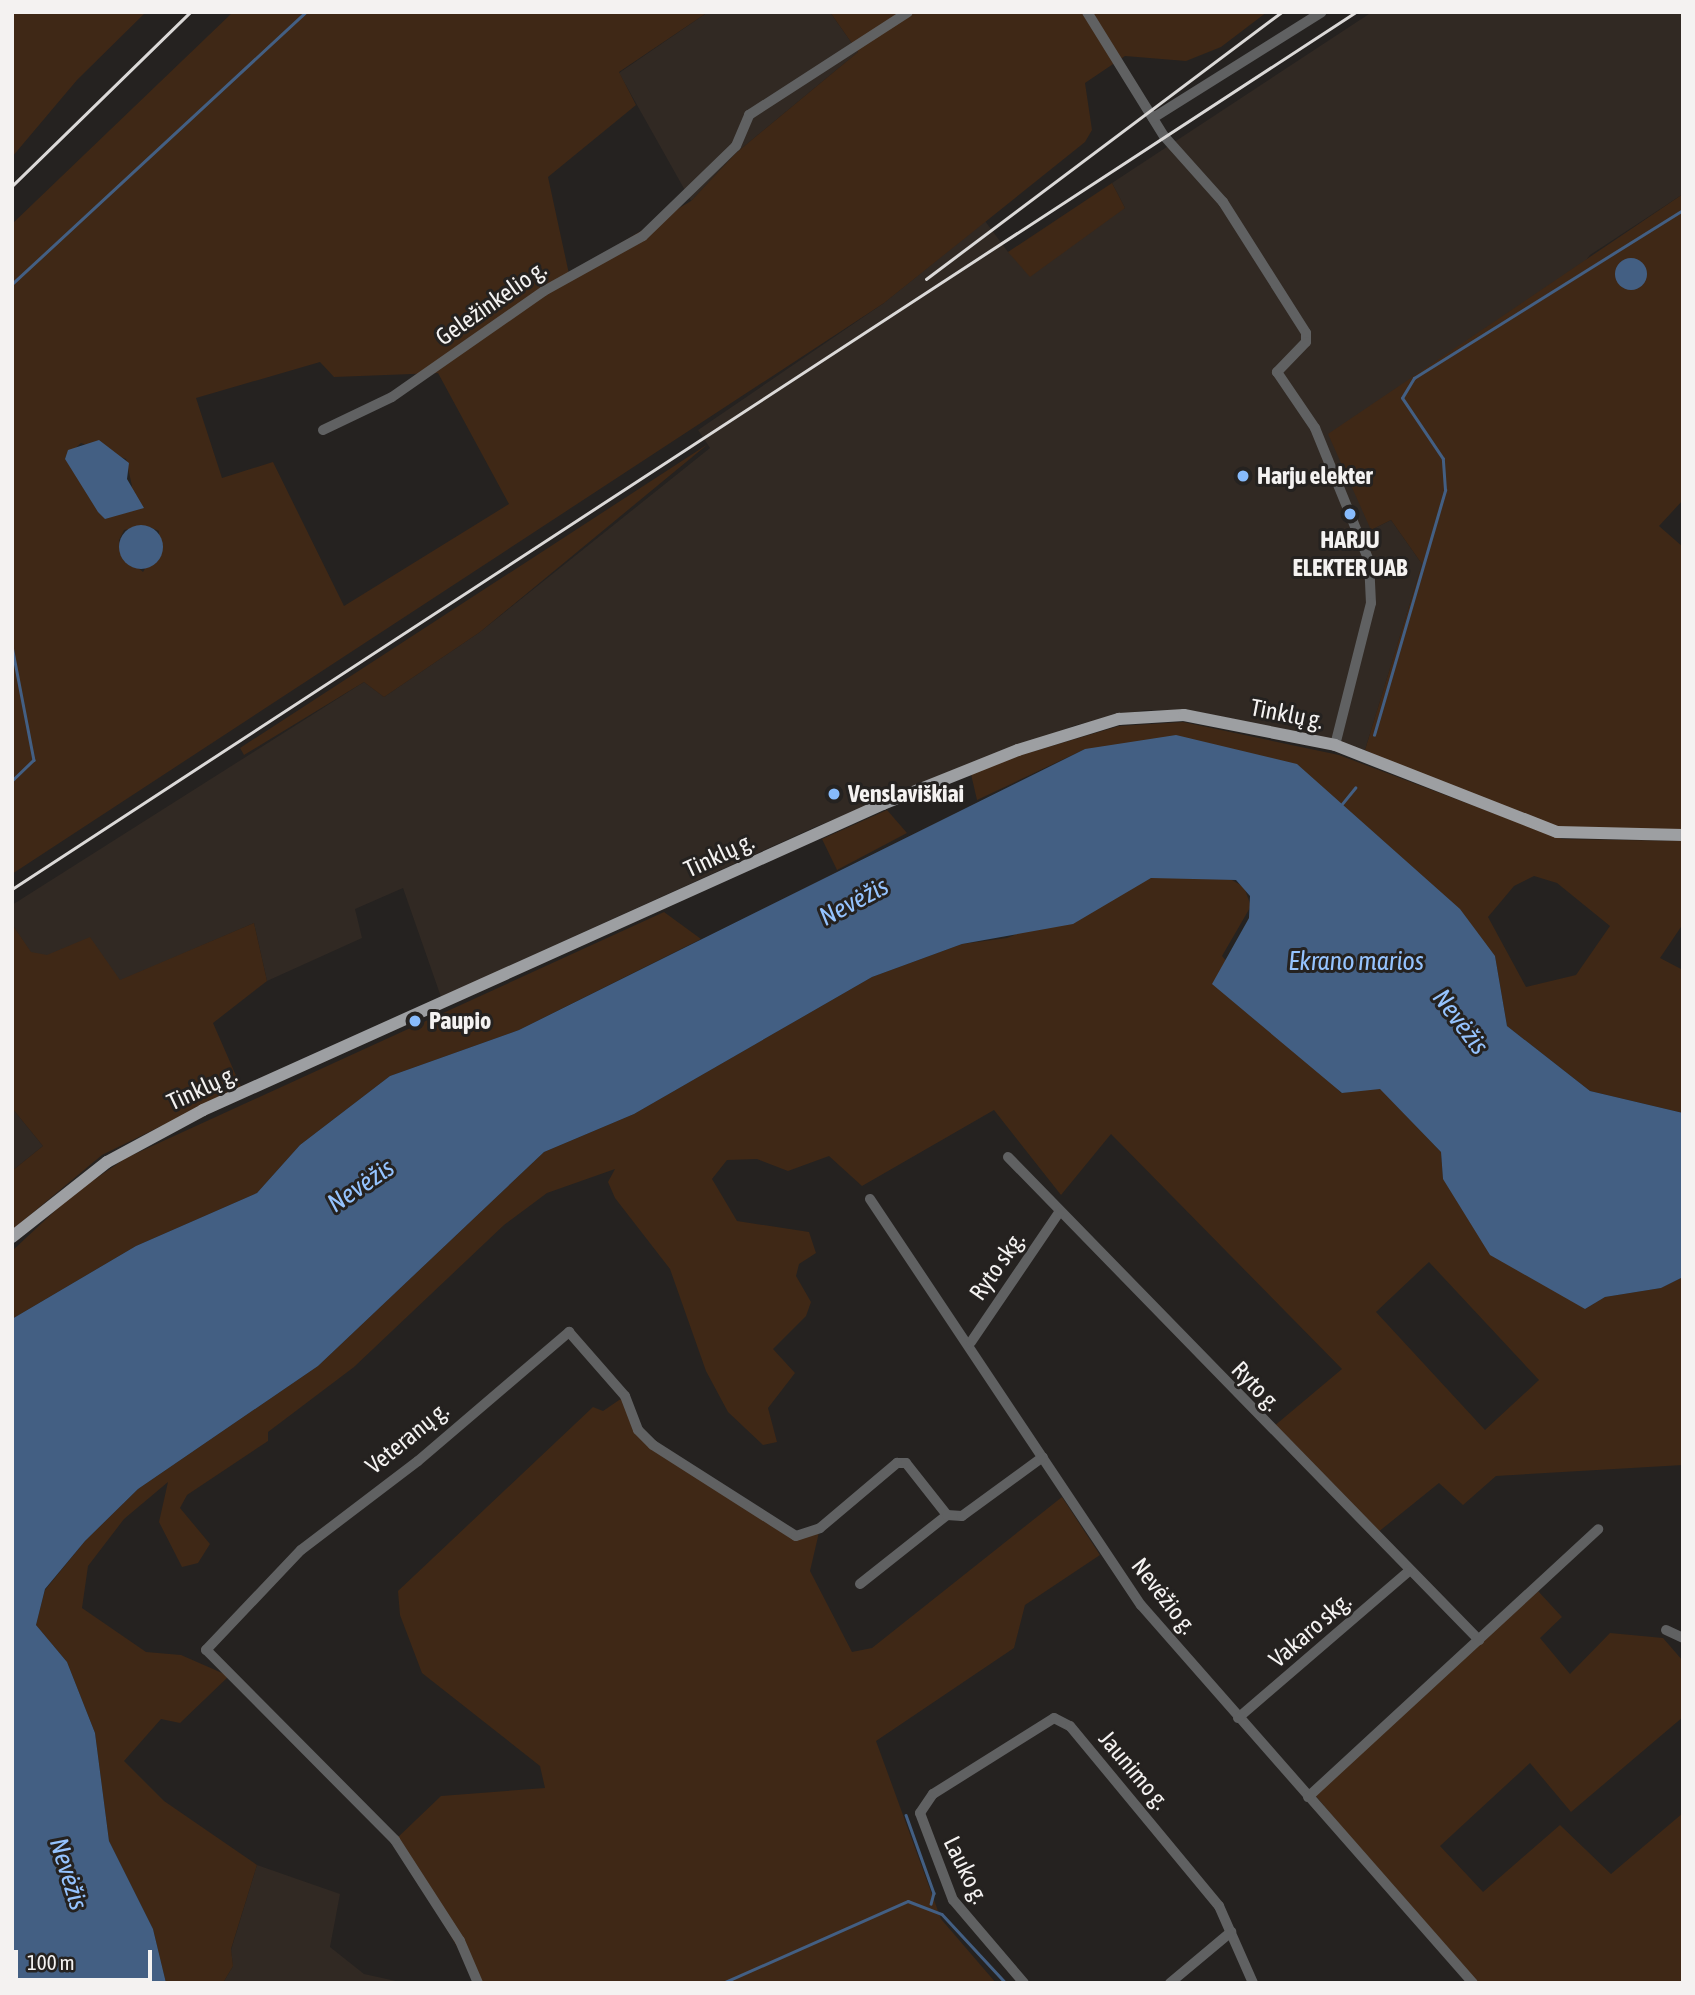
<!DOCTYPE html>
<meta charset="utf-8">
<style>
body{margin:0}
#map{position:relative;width:1695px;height:1995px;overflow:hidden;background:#252220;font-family:"Asap Condensed",sans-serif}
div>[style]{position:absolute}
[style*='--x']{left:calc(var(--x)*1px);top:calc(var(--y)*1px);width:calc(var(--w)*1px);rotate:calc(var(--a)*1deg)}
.built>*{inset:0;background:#312923}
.green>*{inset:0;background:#3f2816}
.water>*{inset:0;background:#435f83}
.round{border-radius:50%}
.stream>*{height:2.5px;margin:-1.25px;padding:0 1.25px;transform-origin:1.25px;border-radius:1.25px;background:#435f83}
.minor>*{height:10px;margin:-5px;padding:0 5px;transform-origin:5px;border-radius:5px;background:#606162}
.major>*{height:12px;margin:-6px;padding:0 6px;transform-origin:6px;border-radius:6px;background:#9d9fa2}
.rail>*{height:2.5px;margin:-1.25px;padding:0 1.25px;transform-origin:1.25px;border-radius:1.25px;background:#dbd9d8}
.dots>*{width:19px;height:19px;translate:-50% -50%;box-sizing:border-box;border:4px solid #252220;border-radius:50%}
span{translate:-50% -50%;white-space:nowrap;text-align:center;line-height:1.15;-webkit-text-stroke:6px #252220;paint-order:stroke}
.street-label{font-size:24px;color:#f4f2f1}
.poi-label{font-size:24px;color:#f4f2f1;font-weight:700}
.left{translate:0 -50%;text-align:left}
.water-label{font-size:26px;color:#95c3fe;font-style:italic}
.frame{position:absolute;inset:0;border:14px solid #f4f2f1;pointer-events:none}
.scale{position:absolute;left:14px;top:1950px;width:138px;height:32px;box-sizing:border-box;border:4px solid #f4f2f1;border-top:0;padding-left:9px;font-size:21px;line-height:24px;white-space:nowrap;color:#f4f2f1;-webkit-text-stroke:5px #252220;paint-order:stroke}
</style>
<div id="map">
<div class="built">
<div style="clip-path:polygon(708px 12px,830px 12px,858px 52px,736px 153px,691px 201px,619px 73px)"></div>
<div style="clip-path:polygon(1372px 12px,1683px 12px,1683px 194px,1590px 255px,1371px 530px,1391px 520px,1422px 564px,1365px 750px,1194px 711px,1145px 710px,1076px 725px,815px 827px,441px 997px,403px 888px,355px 909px,362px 938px,267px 981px,254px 923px,120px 981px,90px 938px,47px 956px,31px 953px,12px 924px,12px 905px,364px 682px,384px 697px,480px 632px,710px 448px,698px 430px,884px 303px,985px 221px,1008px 252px,1125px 208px,1112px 183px)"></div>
<div style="clip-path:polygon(12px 1108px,43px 1146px,12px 1171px)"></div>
<div style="clip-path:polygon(257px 1865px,340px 1894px,330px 1947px,364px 1974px,405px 1983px,223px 1983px,233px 1966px,231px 1950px)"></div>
</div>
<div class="green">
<div style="clip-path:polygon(12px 12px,146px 12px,77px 80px,12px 157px)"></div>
<div style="clip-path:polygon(evenodd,233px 12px,708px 12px,619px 72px,636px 105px,548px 177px,569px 274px,691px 201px,736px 153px,858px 52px,830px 12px,1267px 12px,1221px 47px,1186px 61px,1125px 56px,1085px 83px,1092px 130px,1085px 142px,884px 303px,12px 874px,12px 224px,233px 12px,320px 362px,334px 377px,438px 373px,509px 504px,344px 606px,273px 462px,222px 478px,196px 398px,320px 362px,233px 12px,81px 443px,126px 459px,132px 486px,105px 519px,65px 458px,81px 443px,233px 12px,147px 526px,159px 531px,159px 546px,143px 572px,122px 554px,119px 540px,124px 530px,147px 526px)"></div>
<div style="clip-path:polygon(1112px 183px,1125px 208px,1030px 277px,1008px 252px)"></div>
<div style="clip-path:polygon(1683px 194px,1683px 500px,1659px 526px,1683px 547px,1683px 835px,1594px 838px,1487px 808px,1365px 750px,1422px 564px,1391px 520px,1371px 530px,1328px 434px)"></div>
<div style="clip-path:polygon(708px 444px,480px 632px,384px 697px,364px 682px,244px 755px,240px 748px)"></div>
<div style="clip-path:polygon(evenodd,1183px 722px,1339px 755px,1562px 839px,1683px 841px,1683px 924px,1660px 958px,1683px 970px,1683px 1113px,1590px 1091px,1507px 1026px,1495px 956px,1085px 749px,977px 800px,971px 774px,1018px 756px,1119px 726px,1183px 722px,1534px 876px,1557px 883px,1610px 926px,1576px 975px,1526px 987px,1488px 917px,1514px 886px,1534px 876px)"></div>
<div style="clip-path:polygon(887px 810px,907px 833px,837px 870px,822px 839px)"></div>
<div style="clip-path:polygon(evenodd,1225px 876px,1244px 887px,1251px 906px,1222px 956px,1341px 1093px,1380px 1088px,1441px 1152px,1443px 1179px,1585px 1309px,1605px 1297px,1661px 1288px,1683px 1277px,1683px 1465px,1496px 1476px,1463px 1505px,1439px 1483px,1377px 1533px,1273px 1427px,1342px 1369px,1111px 1134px,1061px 1195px,994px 1110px,862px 1186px,829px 1156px,788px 1171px,757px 1159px,727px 1160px,712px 1179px,737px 1221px,809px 1232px,816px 1253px,799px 1264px,796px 1276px,811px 1302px,806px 1316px,773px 1349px,795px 1373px,768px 1408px,777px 1442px,763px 1445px,728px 1412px,706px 1371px,670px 1269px,615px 1198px,608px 1182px,615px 1169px,547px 1193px,504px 1225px,354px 1367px,268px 1432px,268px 1441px,187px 1495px,180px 1508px,210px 1544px,198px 1563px,182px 1567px,159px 1522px,168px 1482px,124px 1519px,88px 1566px,82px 1608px,146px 1652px,181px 1655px,229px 1676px,180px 1723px,161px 1719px,124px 1761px,164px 1801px,257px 1865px,231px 1949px,233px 1966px,223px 1983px,166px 1983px,153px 1929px,109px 1841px,95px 1733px,67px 1662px,36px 1625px,45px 1590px,85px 1541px,138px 1489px,318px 1366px,544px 1152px,634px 1114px,872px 977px,962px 944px,1007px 938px,1151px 878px,1225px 876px,1429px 1262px,1539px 1380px,1485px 1430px,1376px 1312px,1429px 1262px)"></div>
<div style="clip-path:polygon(664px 912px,701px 939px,519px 1030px,390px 1076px,300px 1145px,257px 1193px,136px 1246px,12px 1319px,12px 1251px,73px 1194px,126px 1158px)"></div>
<div style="clip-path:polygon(254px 923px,267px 981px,213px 1023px,241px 1087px,102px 1155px,12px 1230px,12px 1171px,43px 1146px,12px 1108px,12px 924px,31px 952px,47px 955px,90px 937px,120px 980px)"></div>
<div style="clip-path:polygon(625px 1396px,638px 1430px,795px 1536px,820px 1528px,810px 1571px,852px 1652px,872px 1648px,1062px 1497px,1100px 1555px,1025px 1605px,1014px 1648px,876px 1741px,941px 1919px,996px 1983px,478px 1983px,395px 1840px,441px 1796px,545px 1788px,540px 1766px,422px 1673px,400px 1615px,398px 1591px,593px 1407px,603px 1411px)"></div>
<div style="clip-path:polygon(1538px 1591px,1562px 1617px,1540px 1638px,1570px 1674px,1610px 1633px,1663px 1638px,1683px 1661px,1683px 1717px,1571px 1812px,1530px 1763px,1440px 1846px,1483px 1892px,1560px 1825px,1611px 1874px,1683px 1813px,1683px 1983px,1473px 1983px,1315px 1795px)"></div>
</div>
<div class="water">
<div class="round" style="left:1615px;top:258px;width:32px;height:32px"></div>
<div style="clip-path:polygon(99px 440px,129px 463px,127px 479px,144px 508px,105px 519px,98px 512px,65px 459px,68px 450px)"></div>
<div class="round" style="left:119px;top:525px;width:44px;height:44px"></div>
<div style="clip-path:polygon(1176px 735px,1297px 764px,1460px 909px,1495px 956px,1507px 1026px,1590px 1091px,1683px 1113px,1683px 1277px,1661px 1288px,1605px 1297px,1585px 1309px,1490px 1255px,1443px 1179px,1441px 1152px,1380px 1089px,1342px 1093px,1212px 984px,1249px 918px,1250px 896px,1236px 880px,1151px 878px,1073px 924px,962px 944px,872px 977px,634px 1114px,544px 1152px,318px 1366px,138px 1489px,85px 1541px,45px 1589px,36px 1625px,67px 1662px,95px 1733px,109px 1841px,153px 1929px,166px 1983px,12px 1983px,12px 1319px,136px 1246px,257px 1193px,300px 1145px,390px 1076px,519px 1030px,1085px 749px)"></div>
</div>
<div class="stream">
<div style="--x:12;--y:284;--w:401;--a:-42.8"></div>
<div style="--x:12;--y:646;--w:116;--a:79.1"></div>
<div style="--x:34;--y:760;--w:30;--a:136"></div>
<div style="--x:1374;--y:735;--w:255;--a:-73.8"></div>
<div style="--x:1445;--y:490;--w:31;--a:-94"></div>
<div style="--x:1443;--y:459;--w:73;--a:-123.9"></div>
<div style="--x:1402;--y:398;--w:23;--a:-59"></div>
<div style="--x:1414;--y:378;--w:317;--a:-32"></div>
<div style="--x:1342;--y:804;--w:21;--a:-51"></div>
<div style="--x:906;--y:1815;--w:83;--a:70.3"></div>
<div style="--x:934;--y:1893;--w:11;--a:105"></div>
<div style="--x:723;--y:1983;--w:202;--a:-23.9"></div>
<div style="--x:908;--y:1901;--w:36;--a:21"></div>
<div style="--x:942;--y:1914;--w:94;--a:47.2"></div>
</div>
<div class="minor">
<div style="--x:1087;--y:12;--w:146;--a:58.2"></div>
<div style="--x:1164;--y:136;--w:89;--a:48.2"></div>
<div style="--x:1223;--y:202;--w:155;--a:57.6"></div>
<div style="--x:1306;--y:333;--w:9;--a:90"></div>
<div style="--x:1306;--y:342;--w:42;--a:134"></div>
<div style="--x:1277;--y:372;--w:68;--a:55.8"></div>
<div style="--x:1315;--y:428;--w:144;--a:67.9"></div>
<div style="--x:1369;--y:561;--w:42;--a:87.3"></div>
<div style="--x:1371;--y:603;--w:146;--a:104.2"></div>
<div style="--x:1153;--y:118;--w:199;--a:-32.1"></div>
<div style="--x:323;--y:430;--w:76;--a:-25.6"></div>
<div style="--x:392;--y:397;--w:185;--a:-34.9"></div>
<div style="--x:544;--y:291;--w:113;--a:-29.1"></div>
<div style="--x:643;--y:236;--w:129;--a:-44.1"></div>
<div style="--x:736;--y:146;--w:34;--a:-67"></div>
<div style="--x:749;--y:115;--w:189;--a:-32.9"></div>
<div style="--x:1008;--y:1157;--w:675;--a:45.72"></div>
<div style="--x:870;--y:1199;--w:488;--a:56.3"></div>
<div style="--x:1141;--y:1605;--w:503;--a:48.71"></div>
<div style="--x:971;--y:1342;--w:155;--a:-55.8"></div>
<div style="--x:860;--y:1584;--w:111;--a:-38.4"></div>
<div style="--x:1666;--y:1630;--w:19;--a:25"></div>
<div style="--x:1238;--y:1718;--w:224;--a:-40.7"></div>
<div style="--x:1308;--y:1797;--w:395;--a:-42.7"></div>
<div style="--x:478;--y:1983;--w:46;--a:-113.2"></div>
<div style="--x:460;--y:1941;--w:120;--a:-122.8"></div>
<div style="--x:395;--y:1840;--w:268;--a:-134.8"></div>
<div style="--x:206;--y:1650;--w:138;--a:-46.5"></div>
<div style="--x:301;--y:1550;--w:147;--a:-37.3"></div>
<div style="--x:418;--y:1461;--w:199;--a:-40.5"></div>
<div style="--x:569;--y:1332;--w:85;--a:48.8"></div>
<div style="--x:625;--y:1396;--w:36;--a:69"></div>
<div style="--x:638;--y:1430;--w:21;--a:45"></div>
<div style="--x:653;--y:1445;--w:169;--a:32.5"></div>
<div style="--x:796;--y:1536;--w:25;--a:-18"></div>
<div style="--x:820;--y:1528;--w:101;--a:-40.2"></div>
<div style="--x:897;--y:1463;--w:9;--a:0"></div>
<div style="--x:906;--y:1463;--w:66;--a:51.7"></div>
<div style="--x:947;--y:1515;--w:15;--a:4"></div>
<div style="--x:962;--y:1516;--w:100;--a:-36.1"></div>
<div style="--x:1024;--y:1983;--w:109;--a:-130.5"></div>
<div style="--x:953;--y:1900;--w:93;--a:-110.8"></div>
<div style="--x:920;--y:1813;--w:23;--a:-56"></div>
<div style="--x:933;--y:1794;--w:143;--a:-32.1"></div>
<div style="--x:1054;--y:1718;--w:18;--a:27"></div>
<div style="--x:1070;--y:1726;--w:234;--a:50.4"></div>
<div style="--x:1219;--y:1906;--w:84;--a:66.2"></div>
<div style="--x:1170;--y:1983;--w:80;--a:-39.9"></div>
</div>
<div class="major">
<div style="--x:12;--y:1237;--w:121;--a:-38.3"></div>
<div style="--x:107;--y:1162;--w:109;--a:-28.4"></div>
<div style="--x:203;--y:1110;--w:746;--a:-24.23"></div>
<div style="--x:883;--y:804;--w:145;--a:-21.8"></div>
<div style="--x:1018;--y:750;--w:106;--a:-17.1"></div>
<div style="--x:1119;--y:719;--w:65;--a:-3.5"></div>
<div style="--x:1184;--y:715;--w:154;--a:11.2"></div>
<div style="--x:1335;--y:745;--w:238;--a:21.4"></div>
<div style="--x:1557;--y:832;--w:126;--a:1.4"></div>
</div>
<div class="rail">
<div style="--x:12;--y:186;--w:249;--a:-44.3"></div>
<div style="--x:926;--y:279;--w:445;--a:-36.9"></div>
<div style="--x:12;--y:889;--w:1605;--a:-33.13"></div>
</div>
<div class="dots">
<div style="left:1243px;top:476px;background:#87bbfc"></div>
<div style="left:1350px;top:514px;background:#87bbfc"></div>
<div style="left:834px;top:794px;background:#87bbfc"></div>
<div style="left:415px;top:1021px;background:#87bbfc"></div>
</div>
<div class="street-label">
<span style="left:491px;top:303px;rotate:-35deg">Geležinkelio g.</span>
<span style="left:1287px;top:714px;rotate:11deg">Tinklų g.</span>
<span style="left:719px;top:855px;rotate:-25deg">Tinklų g.</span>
<span style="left:202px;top:1088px;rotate:-25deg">Tinklų g.</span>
<span style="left:997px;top:1266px;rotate:-55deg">Ryto skg.</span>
<span style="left:1256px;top:1386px;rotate:46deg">Ryto g.</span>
<span style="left:407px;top:1438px;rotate:-39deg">Veteranų g.</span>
<span style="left:1164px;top:1596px;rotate:52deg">Nevėžio g.</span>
<span style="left:1310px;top:1630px;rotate:-41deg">Vakaro skg.</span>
<span style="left:1134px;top:1770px;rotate:50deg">Jaunimo g.</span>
<span style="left:966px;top:1870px;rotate:64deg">Lauko g.</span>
</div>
<div class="poi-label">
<span class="left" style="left:1257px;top:476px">Harju elekter</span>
<span style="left:1350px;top:554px">HARJU<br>ELEKTER UAB</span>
<span class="left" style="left:848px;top:794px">Venslaviškiai</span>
<span class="left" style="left:429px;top:1021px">Paupio</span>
</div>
<div class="water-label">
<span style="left:854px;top:902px;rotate:-28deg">Nevėžis</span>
<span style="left:1356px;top:962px">Ekrano marios</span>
<span style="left:1460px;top:1022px;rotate:53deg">Nevėžis</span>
<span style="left:361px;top:1186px;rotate:-34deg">Nevėžis</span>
<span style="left:68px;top:1874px;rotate:73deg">Nevėžis</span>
</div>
<div class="frame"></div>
<div class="scale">100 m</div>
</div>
